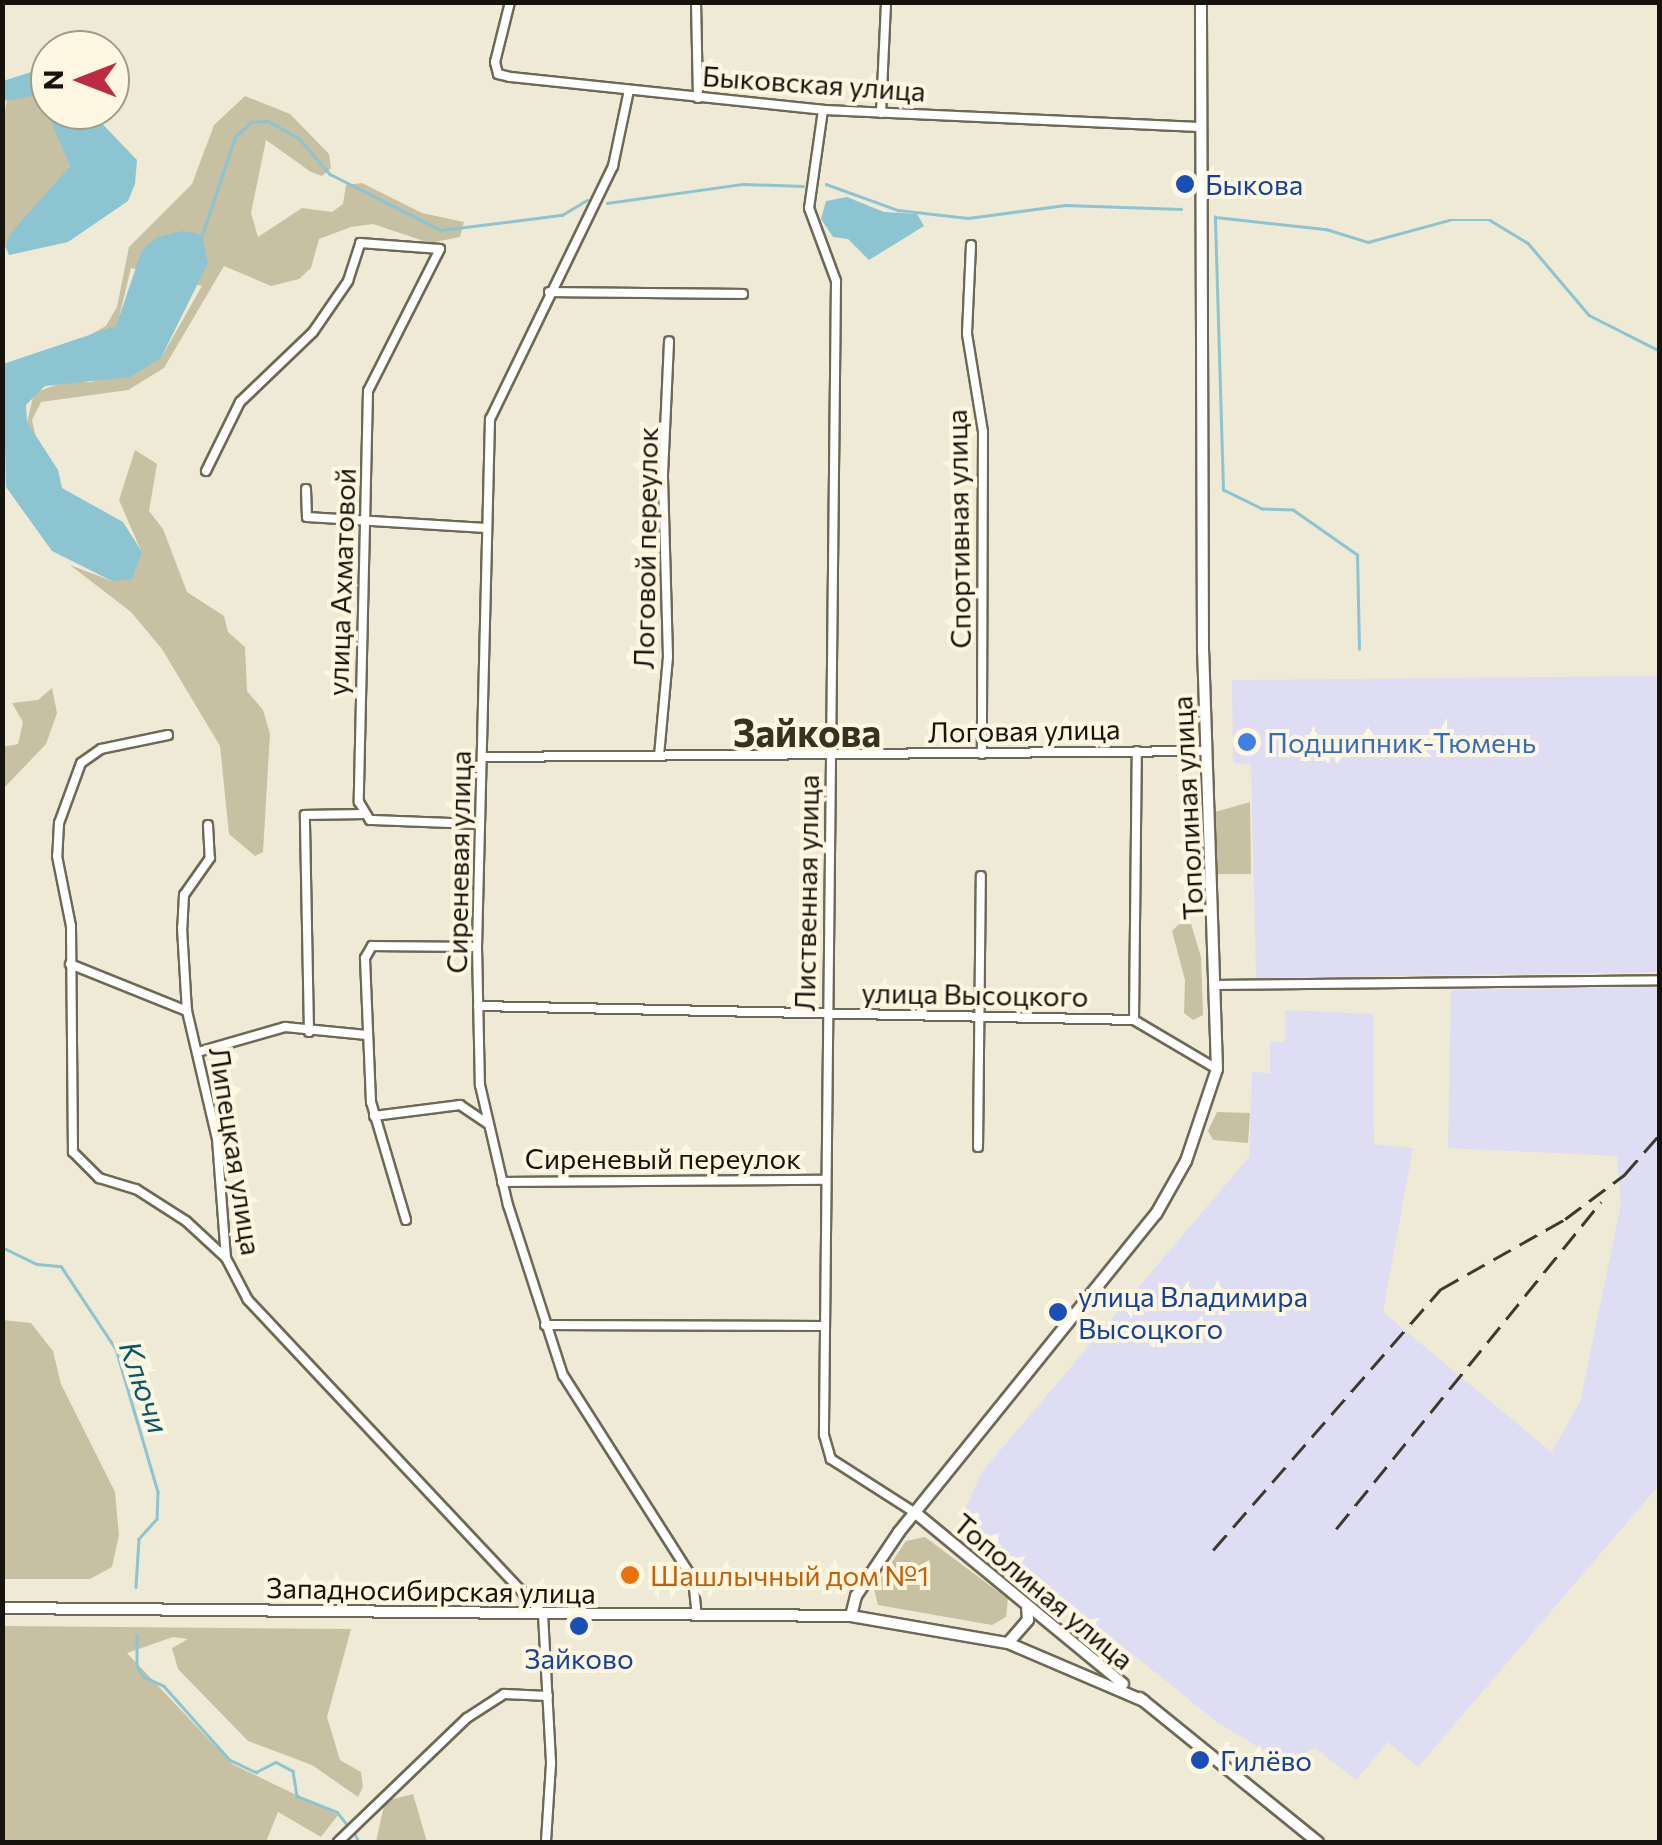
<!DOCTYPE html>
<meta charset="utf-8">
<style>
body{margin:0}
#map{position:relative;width:1662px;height:1845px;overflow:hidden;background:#efead5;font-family:Commissioner,sans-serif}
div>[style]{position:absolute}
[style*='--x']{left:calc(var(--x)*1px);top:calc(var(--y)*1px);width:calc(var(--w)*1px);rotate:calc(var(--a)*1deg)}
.industrial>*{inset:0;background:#dfddf3}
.green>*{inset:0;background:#c8c0a2}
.water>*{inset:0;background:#8cc4d2}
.stream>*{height:2.5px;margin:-1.25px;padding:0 1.25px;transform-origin:1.25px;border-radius:1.25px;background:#8cc4d2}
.roads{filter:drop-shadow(2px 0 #6e6957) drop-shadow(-2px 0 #6e6957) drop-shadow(0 2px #6e6957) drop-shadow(0 -2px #6e6957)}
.minor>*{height:8px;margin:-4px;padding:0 4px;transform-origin:4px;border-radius:4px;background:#fff}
.secondary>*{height:10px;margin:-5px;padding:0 5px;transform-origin:5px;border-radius:5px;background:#fff}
.rail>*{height:2.5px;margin-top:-1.25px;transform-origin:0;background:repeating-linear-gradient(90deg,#3c3a30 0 20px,transparent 0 30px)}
.dots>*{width:28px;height:28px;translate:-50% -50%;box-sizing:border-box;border:5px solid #fdf7e2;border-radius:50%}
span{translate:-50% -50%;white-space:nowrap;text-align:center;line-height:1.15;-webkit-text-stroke:8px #fdf7e2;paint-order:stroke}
.street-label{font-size:28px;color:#15130c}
.transit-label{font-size:28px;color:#164399}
.left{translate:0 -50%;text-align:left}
.shop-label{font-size:28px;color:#366cbe}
.food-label{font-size:28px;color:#c56008}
.water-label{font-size:30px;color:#085968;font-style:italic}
.district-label{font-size:38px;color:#363222;font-weight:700}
.frame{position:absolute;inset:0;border:5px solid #15130c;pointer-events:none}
.north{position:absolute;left:30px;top:30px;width:100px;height:100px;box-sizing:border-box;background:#fdf7e2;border:2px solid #a09c8c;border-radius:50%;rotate:270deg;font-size:28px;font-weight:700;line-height:40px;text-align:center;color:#15130c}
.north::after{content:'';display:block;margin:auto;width:35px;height:45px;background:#bc2b3f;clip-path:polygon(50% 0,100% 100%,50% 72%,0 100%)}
</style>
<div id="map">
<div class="industrial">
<div style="clip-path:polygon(1659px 676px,1659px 972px,1256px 978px,1251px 764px,1233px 763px,1232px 680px)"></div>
<div style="clip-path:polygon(1659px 987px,1659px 1485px,1418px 1767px,1388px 1742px,1356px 1780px,1315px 1748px,1293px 1759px,1260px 1748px,1218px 1723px,962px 1517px,981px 1473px,1249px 1157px,1252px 1072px,1270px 1073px,1270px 1042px,1285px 1042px,1285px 1010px,1373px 1014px,1374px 1144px,1413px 1148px,1383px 1312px,1556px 1456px,1552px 1451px,1580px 1402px,1621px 1204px,1617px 1156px,1448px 1148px,1451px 990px)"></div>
</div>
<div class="green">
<div style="clip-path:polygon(29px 92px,47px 107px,70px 166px,3px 247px,3px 122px,7px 100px)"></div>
<div style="clip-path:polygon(245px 96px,290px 114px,329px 154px,331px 168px,322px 176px,311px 172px,266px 140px,251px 213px,258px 237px,302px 208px,332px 212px,343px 204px,346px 185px,362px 183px,422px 213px,464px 222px,460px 237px,430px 243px,373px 224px,351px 227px,319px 239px,311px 268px,299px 279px,271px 286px,224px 266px,164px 368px,128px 390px,41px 402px,32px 420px,37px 442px,27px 422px,34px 393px,64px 382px,91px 382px,161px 358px,202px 286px,131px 268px,117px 326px,86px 337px,106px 326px,117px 307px,129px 247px,192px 184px,214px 125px)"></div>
<div style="clip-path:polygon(135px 450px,157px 464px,149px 511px,163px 529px,187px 592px,224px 616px,228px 632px,245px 647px,247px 691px,263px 710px,270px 734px,263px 852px,255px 856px,229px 834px,220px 746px,162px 649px,131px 612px,70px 565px,112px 581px,142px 553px,119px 500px)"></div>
<div style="clip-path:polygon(52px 688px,57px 713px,46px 744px,3px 789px,3px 747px,18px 744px,23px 722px,12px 703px,38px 700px)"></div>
<div style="clip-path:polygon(1250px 802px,1251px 874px,1217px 874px,1215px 812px)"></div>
<div style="clip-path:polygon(1179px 924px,1191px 924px,1201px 957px,1203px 1015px,1193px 1020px,1184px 1013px,1185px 980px,1172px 931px)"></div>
<div style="clip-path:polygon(1217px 1112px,1250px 1113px,1248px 1143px,1213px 1140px,1208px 1131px)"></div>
<div style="clip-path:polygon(3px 1320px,31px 1323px,53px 1351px,61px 1384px,115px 1492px,119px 1535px,112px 1567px,90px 1579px,3px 1579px)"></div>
<div style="clip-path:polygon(925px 1537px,1008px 1599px,1006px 1617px,992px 1625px,878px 1605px,874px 1589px,906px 1541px)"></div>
<div style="clip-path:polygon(3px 1626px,351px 1629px,327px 1717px,340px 1760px,361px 1772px,363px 1787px,358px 1797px,312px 1765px,248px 1741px,178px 1669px,172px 1648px,188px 1639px,173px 1637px,127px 1653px,232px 1764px,338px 1815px,321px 1837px,278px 1812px,266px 1842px,3px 1842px)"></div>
<div style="clip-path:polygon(413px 1794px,427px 1842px,376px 1842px,385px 1801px)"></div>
</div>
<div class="water">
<div style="clip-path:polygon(50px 66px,50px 110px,89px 110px,137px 160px,135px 184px,128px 201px,68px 242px,9px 255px,5px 246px,11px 233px,70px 166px,40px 95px,3px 101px,3px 81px)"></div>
<div style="clip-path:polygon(847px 197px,884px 212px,917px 214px,924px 226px,869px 260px,848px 239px,833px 237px,821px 219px,826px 201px)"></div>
<div style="clip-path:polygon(183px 231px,202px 235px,208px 263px,161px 358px,130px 377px,45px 386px,26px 405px,27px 422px,58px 470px,62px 488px,123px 522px,142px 552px,132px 579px,112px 581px,52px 551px,6px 487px,3px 364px,116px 326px,142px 250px,157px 237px)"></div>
</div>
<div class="stream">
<div style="--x:826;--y:184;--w:77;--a:19.9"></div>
<div style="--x:898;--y:210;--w:70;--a:6.5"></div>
<div style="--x:968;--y:218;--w:98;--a:-7.6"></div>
<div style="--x:1065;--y:205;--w:116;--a:2"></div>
<div style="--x:607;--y:203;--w:137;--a:-8"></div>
<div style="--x:743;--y:184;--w:60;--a:1.9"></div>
<div style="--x:202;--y:235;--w:103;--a:-71.4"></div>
<div style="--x:235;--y:137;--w:22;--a:-43"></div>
<div style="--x:251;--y:122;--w:17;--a:-3"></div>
<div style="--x:268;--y:121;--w:35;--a:29"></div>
<div style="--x:299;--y:138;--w:48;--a:49.3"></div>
<div style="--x:330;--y:174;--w:124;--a:26.8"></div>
<div style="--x:441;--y:230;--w:122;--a:-7.1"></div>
<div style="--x:562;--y:215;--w:29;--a:-31"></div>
<div style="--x:1359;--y:649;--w:94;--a:-91.2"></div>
<div style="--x:1357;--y:555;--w:78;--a:-144.9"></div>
<div style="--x:1293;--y:510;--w:31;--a:-178"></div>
<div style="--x:1262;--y:509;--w:43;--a:-154"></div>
<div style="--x:1223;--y:490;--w:273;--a:-91.7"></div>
<div style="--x:1215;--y:217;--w:112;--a:6.2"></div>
<div style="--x:1326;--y:229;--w:44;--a:17.2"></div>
<div style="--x:1368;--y:242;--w:84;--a:-15.2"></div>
<div style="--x:1449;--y:220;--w:41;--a:0"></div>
<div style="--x:1490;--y:220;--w:44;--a:31.2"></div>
<div style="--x:1528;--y:243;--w:94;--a:49.7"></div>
<div style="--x:1589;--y:315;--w:80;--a:26.9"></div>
<div style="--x:2;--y:1247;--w:39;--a:26"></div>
<div style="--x:37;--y:1264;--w:24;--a:5"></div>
<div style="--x:61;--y:1266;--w:100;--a:56.5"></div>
<div style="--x:116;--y:1349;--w:149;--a:73.6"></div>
<div style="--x:158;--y:1492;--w:27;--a:92"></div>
<div style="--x:157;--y:1519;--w:27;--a:132"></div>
<div style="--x:139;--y:1539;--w:48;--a:93.6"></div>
<div style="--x:137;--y:1635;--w:31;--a:90"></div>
<div style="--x:137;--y:1666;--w:13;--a:58"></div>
<div style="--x:144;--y:1677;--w:22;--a:24"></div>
<div style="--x:164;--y:1686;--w:99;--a:48.3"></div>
<div style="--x:230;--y:1760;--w:29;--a:25"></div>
<div style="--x:256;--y:1772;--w:22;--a:-27"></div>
<div style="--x:276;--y:1762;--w:19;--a:28"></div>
<div style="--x:293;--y:1771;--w:25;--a:81"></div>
<div style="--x:297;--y:1796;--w:43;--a:21.8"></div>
<div style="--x:337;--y:1812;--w:14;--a:51"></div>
<div style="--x:355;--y:1834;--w:9;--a:63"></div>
</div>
<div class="roads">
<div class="minor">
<div style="--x:510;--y:2;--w:62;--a:104"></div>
<div style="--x:495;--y:62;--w:12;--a:76"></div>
<div style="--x:498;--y:74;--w:12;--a:14"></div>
<div style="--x:510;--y:77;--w:315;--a:6"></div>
<div style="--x:823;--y:110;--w:378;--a:2.6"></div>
<div style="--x:696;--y:2;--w:96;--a:88.8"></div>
<div style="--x:629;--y:90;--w:78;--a:101.9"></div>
<div style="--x:613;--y:166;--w:281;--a:115.9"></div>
<div style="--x:490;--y:419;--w:528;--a:91.41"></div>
<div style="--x:477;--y:947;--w:138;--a:88.8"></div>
<div style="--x:480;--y:1085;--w:123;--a:76.9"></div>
<div style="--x:508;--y:1205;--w:179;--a:72.1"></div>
<div style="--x:563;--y:1375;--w:242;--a:57.5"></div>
<div style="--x:693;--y:1579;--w:36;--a:84"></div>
<div style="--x:823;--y:110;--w:99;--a:98.1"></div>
<div style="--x:809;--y:208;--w:78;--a:69.7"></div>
<div style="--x:836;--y:281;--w:1154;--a:90.6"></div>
<div style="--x:824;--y:1435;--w:25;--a:74"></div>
<div style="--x:831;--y:1459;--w:102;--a:32.6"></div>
<div style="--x:881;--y:113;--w:111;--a:-87.4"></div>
<div style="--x:971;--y:245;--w:89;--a:92.6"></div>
<div style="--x:967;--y:334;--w:99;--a:80.7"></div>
<div style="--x:983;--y:432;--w:322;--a:90.2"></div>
<div style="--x:549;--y:292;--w:194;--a:0.6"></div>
<div style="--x:206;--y:471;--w:77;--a:-63.8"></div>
<div style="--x:240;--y:402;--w:101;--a:-43.8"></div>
<div style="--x:313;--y:332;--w:62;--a:-55.5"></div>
<div style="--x:348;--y:281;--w:40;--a:-72"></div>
<div style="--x:360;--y:243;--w:80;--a:4.3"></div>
<div style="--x:440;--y:249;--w:159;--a:116.9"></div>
<div style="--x:368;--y:391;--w:411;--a:91.3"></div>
<div style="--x:359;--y:802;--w:21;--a:59"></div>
<div style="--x:370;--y:820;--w:109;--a:2.1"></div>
<div style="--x:306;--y:489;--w:28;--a:88"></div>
<div style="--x:307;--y:517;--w:179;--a:3.5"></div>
<div style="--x:168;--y:735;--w:68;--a:168.2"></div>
<div style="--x:101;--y:749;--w:24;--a:145"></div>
<div style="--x:81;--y:763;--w:64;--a:110.1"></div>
<div style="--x:59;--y:823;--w:33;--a:93"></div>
<div style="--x:57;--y:856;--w:71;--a:78.7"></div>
<div style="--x:71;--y:926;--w:226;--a:89.5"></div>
<div style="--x:73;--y:1152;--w:37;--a:45"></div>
<div style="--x:99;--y:1178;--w:39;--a:17"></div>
<div style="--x:136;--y:1189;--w:59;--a:32.6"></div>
<div style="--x:186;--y:1221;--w:54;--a:42.8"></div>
<div style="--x:659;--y:756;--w:99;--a:-84.8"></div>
<div style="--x:668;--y:657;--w:183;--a:-91.6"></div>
<div style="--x:663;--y:474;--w:133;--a:-87.4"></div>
<div style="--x:483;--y:757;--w:724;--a:-0.47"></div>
<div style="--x:208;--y:825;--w:33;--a:87"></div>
<div style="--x:210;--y:858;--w:45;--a:125.1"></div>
<div style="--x:184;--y:895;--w:33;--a:93"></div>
<div style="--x:182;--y:928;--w:83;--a:86.6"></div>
<div style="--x:187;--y:1011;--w:131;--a:76.8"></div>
<div style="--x:217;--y:1139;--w:119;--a:85.7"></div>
<div style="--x:226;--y:1258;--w:47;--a:62.4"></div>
<div style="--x:248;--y:1300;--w:431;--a:46.8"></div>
<div style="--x:543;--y:1614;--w:150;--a:86.9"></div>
<div style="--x:551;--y:1764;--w:78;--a:93.7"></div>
<div style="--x:70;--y:964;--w:126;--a:21.9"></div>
<div style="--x:1217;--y:985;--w:443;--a:-0.6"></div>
<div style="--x:478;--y:1006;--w:656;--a:1.22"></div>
<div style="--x:1134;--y:1020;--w:96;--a:30.6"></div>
<div style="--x:1134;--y:1020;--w:269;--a:-89.4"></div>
<div style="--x:309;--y:1032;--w:217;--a:-91.1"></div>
<div style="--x:305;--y:815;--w:57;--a:-1"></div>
<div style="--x:198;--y:1052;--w:91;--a:-16"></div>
<div style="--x:285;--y:1027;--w:82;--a:5.6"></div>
<div style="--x:374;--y:1116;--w:87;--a:-7.3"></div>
<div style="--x:460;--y:1105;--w:34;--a:34"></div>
<div style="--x:978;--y:1147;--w:271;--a:-89.4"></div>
<div style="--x:502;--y:1182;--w:323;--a:-0.4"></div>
<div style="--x:406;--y:1220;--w:123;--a:-106.5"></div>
<div style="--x:371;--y:1102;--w:144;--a:-92.4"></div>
<div style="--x:365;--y:958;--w:14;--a:-60"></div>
<div style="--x:372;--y:946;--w:105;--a:0.5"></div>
<div style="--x:545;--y:1325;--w:278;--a:0.2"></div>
<div style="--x:338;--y:1842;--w:179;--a:-43.9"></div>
<div style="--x:467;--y:1718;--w:44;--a:-33"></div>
<div style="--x:504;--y:1694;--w:44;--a:2.6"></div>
</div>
<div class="secondary">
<div style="--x:917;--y:1514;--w:267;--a:39.5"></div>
<div style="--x:2;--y:1608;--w:849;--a:0.54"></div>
<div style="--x:851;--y:1616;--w:159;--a:9.8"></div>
<div style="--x:1008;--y:1643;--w:148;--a:23.1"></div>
<div style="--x:851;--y:1616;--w:21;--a:-76"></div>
<div style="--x:856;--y:1596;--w:77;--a:-56.1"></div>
<div style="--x:899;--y:1532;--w:409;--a:-51.1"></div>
<div style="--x:1156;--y:1214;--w:61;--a:-60.5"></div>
<div style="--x:1186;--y:1161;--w:97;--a:-71.4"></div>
<div style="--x:1217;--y:1069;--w:417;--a:-91.9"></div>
<div style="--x:1203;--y:652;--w:650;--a:-90.18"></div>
<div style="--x:1008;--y:1643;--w:30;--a:-49"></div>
<div style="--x:1028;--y:1620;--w:14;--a:-94"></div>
<div style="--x:1140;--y:1698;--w:229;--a:39"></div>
</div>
</div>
<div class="rail">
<div style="--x:1336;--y:1529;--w:421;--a:-51"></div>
<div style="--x:1213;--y:1550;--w:347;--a:-48.9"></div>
<div style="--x:1441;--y:1289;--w:142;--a:-29.4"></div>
<div style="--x:1565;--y:1219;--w:74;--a:-36.7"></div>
<div style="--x:1624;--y:1175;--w:55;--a:-48.7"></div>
</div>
<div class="dots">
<div style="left:1185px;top:184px;background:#1a4fb4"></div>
<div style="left:1247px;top:742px;background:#3f7fe0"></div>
<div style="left:1058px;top:1312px;background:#1a4fb4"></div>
<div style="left:630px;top:1575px;background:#e8710a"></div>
<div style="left:579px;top:1626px;background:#1a4fb4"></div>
<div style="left:1200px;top:1760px;background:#1a4fb4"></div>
</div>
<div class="street-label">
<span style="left:814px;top:83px;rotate:4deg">Быковская улица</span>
<span style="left:958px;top:529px;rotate:-91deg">Спортивная улица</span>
<span style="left:645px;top:548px;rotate:-89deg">Логовой переулок</span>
<span style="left:341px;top:582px;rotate:-88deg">улица Ахматовой</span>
<span style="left:1024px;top:730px;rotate:-1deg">Логовая улица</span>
<span style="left:1187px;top:808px;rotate:-93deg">Тополиная улица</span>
<span style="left:458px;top:862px;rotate:-89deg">Сиреневая улица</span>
<span style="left:806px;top:893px;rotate:-89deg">Лиственная улица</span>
<span style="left:975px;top:994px;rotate:1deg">улица Высоцкого</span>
<span style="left:236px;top:1151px;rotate:81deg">Липецкая улица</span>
<span style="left:663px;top:1158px">Сиреневый переулок</span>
<span style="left:431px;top:1590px;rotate:1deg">Западносибирская улица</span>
<span style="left:1044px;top:1591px;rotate:40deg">Тополиная улица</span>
</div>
<div class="transit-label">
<span class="left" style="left:1205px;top:184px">Быкова</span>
<span class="left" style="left:1078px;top:1312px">улица Владимира<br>Высоцкого</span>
<span style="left:579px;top:1658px">Зайково</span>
<span class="left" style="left:1220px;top:1760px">Гилёво</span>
</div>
<div class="shop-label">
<span class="left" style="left:1267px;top:742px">Подшипник-Тюмень</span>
</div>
<div class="food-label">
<span class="left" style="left:650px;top:1575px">Шашлычный дом №1</span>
</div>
<div class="water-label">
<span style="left:145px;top:1387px;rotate:71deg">Ключи</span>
</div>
<div class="district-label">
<span style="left:807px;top:732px">Зайкова</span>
</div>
<div class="frame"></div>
<div class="north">N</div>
</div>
